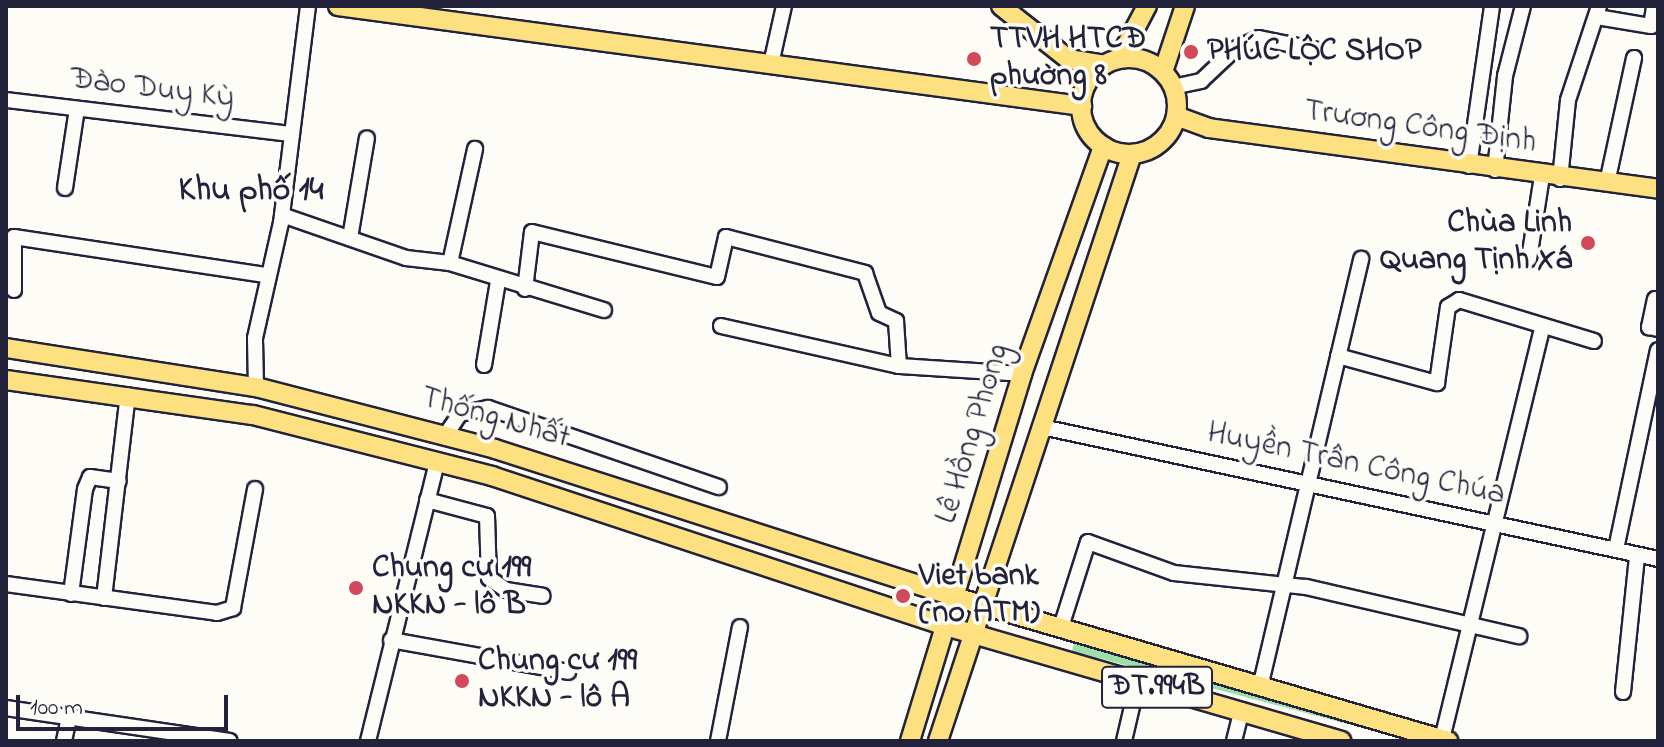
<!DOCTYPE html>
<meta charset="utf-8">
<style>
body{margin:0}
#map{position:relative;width:1664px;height:747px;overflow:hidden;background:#fdfcf7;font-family:"Indie Flower",sans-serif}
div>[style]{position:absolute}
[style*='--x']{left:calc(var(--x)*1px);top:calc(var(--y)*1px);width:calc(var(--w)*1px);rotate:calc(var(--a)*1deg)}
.green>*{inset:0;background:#9ddfa9}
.roads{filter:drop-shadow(2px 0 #22223b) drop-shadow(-2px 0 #22223b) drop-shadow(0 2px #22223b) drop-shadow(0 -2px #22223b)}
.minor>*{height:14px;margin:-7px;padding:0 7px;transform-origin:7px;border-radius:7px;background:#fdfcf7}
.major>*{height:18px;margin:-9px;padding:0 9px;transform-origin:9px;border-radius:9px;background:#fde080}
.major>.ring{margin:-9px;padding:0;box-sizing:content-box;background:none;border:18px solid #fde080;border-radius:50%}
.dots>*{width:22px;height:22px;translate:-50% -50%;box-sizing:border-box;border:4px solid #fdfcf7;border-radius:50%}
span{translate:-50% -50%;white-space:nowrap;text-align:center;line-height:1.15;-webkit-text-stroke:7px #fdfcf7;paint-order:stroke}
.shield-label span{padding:2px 6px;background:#fdfcf7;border:2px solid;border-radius:6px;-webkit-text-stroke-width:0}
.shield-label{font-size:30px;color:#22223b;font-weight:700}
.poi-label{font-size:32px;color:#22223b;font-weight:700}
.left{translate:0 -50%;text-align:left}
.right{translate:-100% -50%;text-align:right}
.street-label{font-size:32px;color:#22223b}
.neighbourhood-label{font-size:34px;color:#22223b;font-weight:700}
.frame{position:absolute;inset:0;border:8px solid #22223b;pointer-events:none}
.scale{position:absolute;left:16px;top:695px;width:212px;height:36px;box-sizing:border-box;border:4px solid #22223b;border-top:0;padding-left:10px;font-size:24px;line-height:28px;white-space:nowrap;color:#22223b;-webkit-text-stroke:6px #fdfcf7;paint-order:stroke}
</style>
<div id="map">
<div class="green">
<div style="clip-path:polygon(1075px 640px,1401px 735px,1400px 738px,1072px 651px)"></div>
</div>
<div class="roads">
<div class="minor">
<div style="--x:1597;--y:17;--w:55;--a:9.5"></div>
<div style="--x:1651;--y:26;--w:20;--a:-81"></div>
<div style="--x:771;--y:64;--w:59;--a:-77.4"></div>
<div style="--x:1173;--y:87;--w:29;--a:-12"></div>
<div style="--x:1201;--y:81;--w:47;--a:-43.3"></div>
<div style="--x:1235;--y:49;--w:26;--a:-25"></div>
<div style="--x:1259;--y:38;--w:59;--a:11.7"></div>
<div style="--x:6;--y:100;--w:288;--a:6.8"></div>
<div style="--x:1469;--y:166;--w:162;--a:-81.8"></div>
<div style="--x:1495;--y:170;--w:95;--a:-83.9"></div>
<div style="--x:1505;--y:76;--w:72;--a:-75.6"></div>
<div style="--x:1560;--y:179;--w:79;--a:-84.2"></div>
<div style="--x:1568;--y:100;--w:99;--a:-71.7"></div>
<div style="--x:1607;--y:183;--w:128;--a:-77.8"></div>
<div style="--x:65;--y:188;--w:80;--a:-81.4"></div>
<div style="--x:282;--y:215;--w:131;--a:19.1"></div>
<div style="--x:406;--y:258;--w:44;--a:6.5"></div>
<div style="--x:450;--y:263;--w:161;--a:17"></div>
<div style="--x:350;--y:238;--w:101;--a:-80.4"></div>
<div style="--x:1529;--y:259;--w:84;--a:-81.1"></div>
<div style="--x:450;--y:263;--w:117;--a:-77.6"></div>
<div style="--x:525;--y:289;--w:57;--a:-83"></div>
<div style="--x:532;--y:232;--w:190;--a:13.7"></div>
<div style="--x:717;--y:277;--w:41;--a:-77.3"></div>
<div style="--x:726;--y:237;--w:144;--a:14.5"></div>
<div style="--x:865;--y:273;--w:42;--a:70.7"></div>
<div style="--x:879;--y:313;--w:19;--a:25"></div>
<div style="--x:896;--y:321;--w:45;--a:86.2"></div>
<div style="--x:14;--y:290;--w:53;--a:-90"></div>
<div style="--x:14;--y:237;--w:254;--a:8.6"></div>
<div style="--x:1655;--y:299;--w:29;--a:102"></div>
<div style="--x:1649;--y:327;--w:9;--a:13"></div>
<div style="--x:721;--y:326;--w:182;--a:12.7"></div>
<div style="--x:899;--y:366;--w:123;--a:3.7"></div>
<div style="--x:1338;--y:356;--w:103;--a:15.3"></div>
<div style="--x:1437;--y:383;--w:77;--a:-81.8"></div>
<div style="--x:1448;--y:307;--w:13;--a:-32"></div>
<div style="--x:1459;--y:300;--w:141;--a:16.9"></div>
<div style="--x:484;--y:365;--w:85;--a:-80.5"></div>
<div style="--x:256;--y:387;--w:49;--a:-91.2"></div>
<div style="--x:255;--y:338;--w:118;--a:-77.3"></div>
<div style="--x:281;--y:223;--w:219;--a:-82.9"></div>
<div style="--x:1042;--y:427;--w:630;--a:12.09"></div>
<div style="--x:445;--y:436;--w:27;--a:-56"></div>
<div style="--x:460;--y:414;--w:29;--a:-12"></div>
<div style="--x:488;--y:408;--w:244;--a:18.9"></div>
<div style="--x:427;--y:500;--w:62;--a:14.9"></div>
<div style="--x:487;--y:516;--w:62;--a:88.2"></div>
<div style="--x:489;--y:578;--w:21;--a:35"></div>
<div style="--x:506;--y:590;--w:37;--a:9"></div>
<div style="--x:1616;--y:549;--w:203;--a:-78.1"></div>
<div style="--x:6;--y:584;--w:213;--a:7.8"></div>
<div style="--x:217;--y:613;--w:17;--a:-17"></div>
<div style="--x:233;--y:608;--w:121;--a:-79.5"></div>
<div style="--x:71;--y:594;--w:106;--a:-82.4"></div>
<div style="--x:85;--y:489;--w:13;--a:-67"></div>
<div style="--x:90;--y:477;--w:29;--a:8"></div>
<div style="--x:104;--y:598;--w:204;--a:-83.3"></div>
<div style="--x:1061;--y:627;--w:89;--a:-72.4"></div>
<div style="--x:1088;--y:542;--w:91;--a:19.8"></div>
<div style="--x:1174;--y:573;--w:133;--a:6.1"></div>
<div style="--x:1306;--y:587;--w:219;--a:13"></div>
<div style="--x:391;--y:640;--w:180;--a:10.2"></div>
<div style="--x:1261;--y:683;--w:436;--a:-76.7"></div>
<div style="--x:1623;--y:692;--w:136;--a:-84.1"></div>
<div style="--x:6;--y:708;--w:226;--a:8.4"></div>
<div style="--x:1442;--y:739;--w:423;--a:-76.3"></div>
<div style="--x:64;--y:741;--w:25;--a:-78"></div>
<div style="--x:368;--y:741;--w:286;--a:-76.1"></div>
<div style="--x:718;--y:741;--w:116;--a:-79.1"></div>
<div style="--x:1124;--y:741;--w:62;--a:-76.9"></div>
<div style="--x:1234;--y:741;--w:32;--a:-76"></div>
</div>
<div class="major">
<div style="--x:338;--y:6;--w:751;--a:7.66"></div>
<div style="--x:1001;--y:6;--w:85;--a:38.3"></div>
<div style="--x:1068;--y:59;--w:36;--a:9"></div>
<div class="ring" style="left:1081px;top:58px;width:78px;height:78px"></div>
<div style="--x:1119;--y:59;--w:60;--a:-62.2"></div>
<div style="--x:1163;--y:72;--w:70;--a:-71.6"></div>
<div style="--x:1176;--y:116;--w:35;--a:20"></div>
<div style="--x:1209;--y:128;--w:453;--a:7.7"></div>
<div style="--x:6;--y:348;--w:253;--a:8.9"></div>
<div style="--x:256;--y:387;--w:247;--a:14.5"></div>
<div style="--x:495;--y:449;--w:483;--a:17.8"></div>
<div style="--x:955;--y:597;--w:514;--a:16.28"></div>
<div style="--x:6;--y:380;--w:249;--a:8.1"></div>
<div style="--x:253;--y:415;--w:247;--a:14.3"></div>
<div style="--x:492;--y:476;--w:471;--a:18.3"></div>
<div style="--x:939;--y:624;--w:419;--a:16.2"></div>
<div style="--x:910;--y:741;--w:384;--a:-73"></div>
<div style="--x:1022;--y:374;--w:242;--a:-70.4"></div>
<div style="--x:938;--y:741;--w:618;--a:-71.71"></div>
</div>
</div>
<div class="dots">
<div style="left:1191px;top:52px;background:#d1495b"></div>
<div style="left:974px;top:59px;background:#d1495b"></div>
<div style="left:1588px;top:243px;background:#d1495b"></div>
<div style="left:356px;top:588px;background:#d1495b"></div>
<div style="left:903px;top:596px;background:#d1495b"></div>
<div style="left:462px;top:681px;background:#d1495b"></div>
</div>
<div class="shield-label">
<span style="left:1157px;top:687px">ĐT.994B</span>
</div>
<div class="poi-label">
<span class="left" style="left:990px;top:59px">TTVH HTCĐ<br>phường 8</span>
<span class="left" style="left:1207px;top:52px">PHÚC LỘC SHOP</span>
<span class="right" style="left:1572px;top:243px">Chùa Linh<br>Quang Tịnh Xá</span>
<span class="left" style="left:372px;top:588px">Chung cư 199<br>NKKN - lô B</span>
<span class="left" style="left:919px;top:596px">Viet bank<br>(no ATM)</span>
<span class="left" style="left:478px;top:681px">Chung cư 199<br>NKKN - lô A</span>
</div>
<div class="street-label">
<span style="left:152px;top:90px;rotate:7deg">Đào Duy Kỳ</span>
<span style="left:1420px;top:128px;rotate:8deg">Trương Công Định</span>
<span style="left:495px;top:419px;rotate:16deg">Thống Nhất</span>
<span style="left:974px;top:434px;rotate:-73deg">Lê Hồng Phong</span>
<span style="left:1356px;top:465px;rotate:12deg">Huyền Trân Công Chúa</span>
</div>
<div class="neighbourhood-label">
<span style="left:251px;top:192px">Khu phố 14</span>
</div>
<div class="frame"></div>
<div class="scale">100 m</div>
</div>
